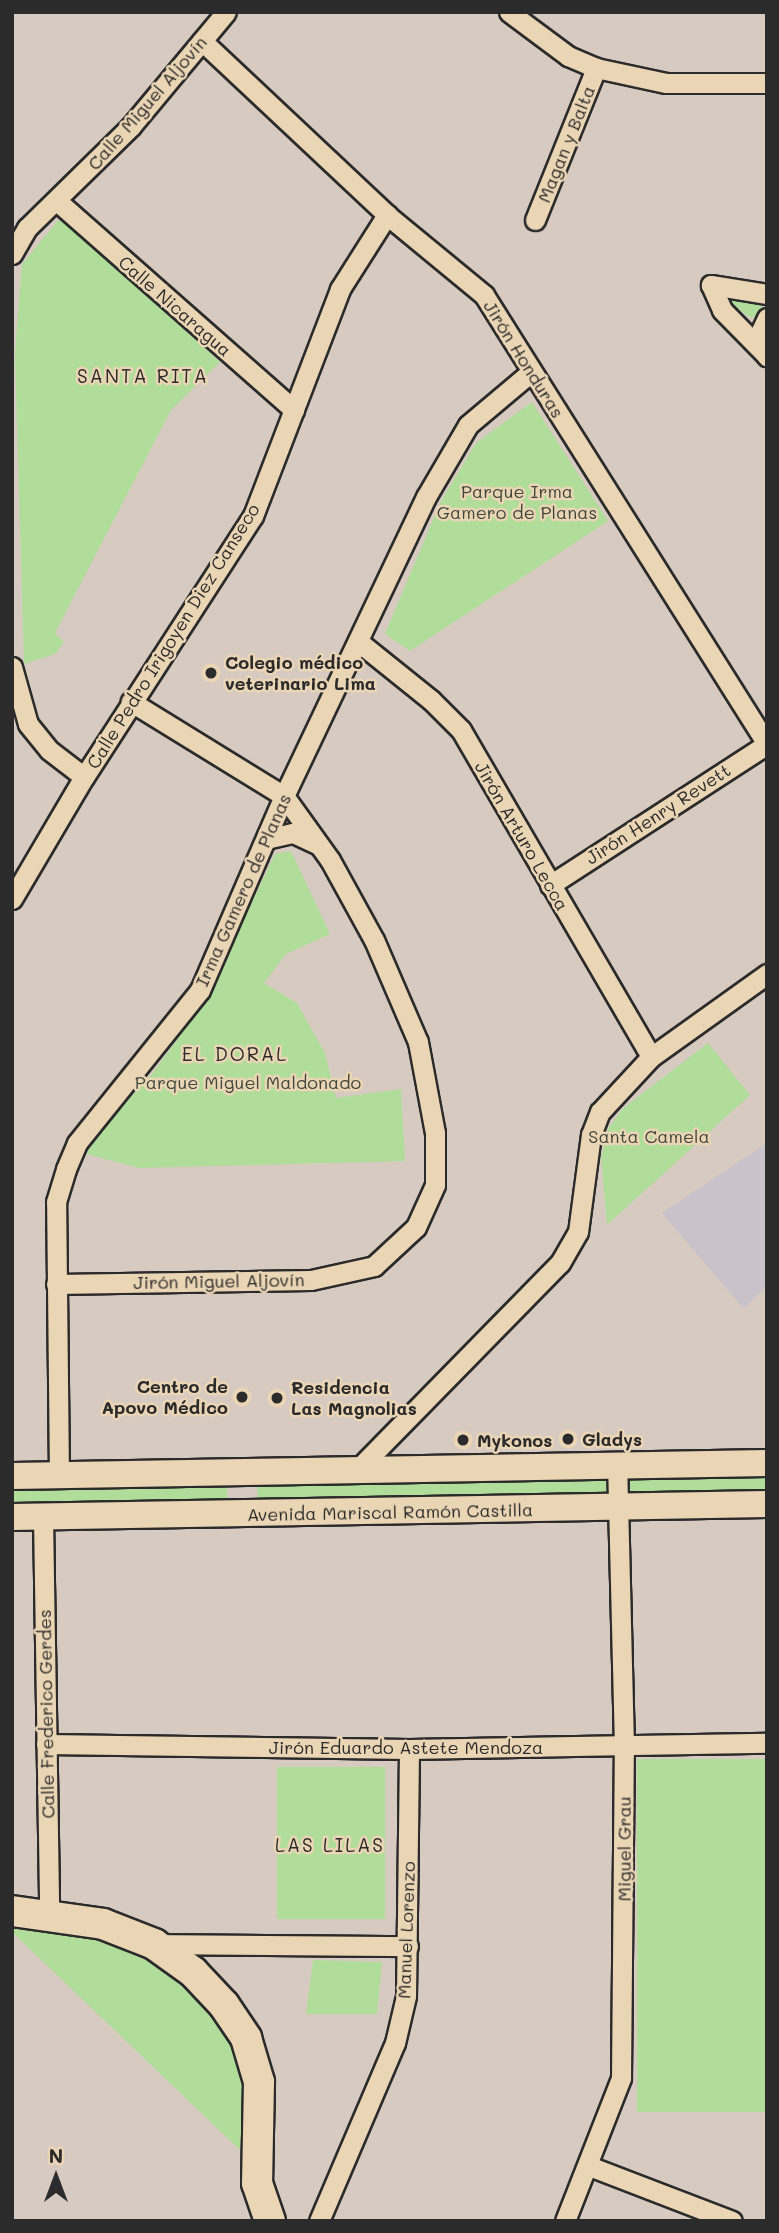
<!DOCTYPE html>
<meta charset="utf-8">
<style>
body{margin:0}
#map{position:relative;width:779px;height:2233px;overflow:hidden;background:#d7cac1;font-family:Mali,sans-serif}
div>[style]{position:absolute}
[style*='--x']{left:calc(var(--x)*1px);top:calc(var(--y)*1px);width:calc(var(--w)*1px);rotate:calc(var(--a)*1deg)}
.built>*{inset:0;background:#cac2ca}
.green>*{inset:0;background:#b1dd9b;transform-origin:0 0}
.roads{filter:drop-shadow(2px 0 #2b2b2b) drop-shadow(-2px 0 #2b2b2b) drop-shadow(0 2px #2b2b2b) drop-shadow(0 -2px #2b2b2b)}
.street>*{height:19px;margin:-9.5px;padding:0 9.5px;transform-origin:9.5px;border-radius:9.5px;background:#ead5b4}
.secondary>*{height:26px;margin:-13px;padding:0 13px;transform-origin:13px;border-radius:13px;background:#ead5b4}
.primary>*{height:30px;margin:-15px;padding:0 15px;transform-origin:15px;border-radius:15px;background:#ead5b4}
.dots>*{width:19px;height:19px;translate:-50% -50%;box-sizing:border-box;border:4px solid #ead5b4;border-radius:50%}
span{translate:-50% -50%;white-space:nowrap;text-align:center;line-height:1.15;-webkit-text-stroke:5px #ead5b4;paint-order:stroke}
.street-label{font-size:18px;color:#2b2b2b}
.park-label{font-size:18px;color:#3f463c}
.poi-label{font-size:18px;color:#2b2b2b;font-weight:700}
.left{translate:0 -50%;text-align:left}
.right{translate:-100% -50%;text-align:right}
.neighbourhood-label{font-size:19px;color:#2b2b2b;letter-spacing:2px}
.frame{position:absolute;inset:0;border:14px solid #2b2b2b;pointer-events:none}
.north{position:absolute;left:21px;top:2142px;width:70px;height:70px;-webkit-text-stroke:5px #ead5b4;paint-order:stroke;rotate:0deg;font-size:19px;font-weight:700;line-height:28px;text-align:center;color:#2b2b2b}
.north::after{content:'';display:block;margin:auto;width:24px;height:32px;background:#2b2b2b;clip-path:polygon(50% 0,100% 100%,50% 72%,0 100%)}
</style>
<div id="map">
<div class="built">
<div style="clip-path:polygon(767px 1143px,767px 1285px,744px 1309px,662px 1213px)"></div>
</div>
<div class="green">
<div style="clip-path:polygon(61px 217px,220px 362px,171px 410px,55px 633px,64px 642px,55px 654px,24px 664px,15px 355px,18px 312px,22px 264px)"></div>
<div style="clip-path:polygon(741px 295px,764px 308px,766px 312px,760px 318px,749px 317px,727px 300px)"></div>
<div style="clip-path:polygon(532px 402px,608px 521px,410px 651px,385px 634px,440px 503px,476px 443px)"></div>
<div style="clip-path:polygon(291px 851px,330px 934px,286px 954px,264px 983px,297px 1003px,325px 1053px,336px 1098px,401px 1089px,405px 1161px,139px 1168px,79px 1152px,152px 1074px,203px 1004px,275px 854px)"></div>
<div style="clip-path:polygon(708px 1043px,750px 1095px,607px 1225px,601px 1157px,608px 1129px,622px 1109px)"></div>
<div style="clip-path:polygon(767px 1474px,767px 1494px,633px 1494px,625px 1484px,628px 1475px)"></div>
<div style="clip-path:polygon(608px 1475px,610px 1495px,258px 1502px,257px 1487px,261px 1479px)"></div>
<div style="clip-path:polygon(227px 1482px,227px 1500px,221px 1503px,12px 1508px,12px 1486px)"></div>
<div style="left:767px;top:1759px;width:353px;height:130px;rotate:90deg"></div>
<div style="left:385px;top:1767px;width:152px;height:108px;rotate:90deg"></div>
<div style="clip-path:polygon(12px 1925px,62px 1930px,118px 1946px,171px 1973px,203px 2002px,233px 2040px,245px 2090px,240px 2150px,12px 1932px)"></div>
<div style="clip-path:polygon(313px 1960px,382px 1962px,377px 2014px,306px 2014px)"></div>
</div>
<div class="roads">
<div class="street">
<div style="--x:509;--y:12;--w:74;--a:36.7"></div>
<div style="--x:568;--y:56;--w:30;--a:23"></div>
<div style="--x:596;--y:68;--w:72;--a:12.1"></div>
<div style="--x:666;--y:83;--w:101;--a:0"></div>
<div style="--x:202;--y:41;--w:254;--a:43.2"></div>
<div style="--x:387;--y:215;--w:126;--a:39.5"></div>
<div style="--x:484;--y:295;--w:531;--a:57.78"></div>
<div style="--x:57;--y:201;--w:316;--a:41.4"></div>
<div style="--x:535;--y:220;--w:164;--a:-68.1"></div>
<div style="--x:12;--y:254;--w:30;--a:-60"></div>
<div style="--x:27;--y:228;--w:146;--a:-44.4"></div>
<div style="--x:131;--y:126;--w:148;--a:-50.2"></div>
<div style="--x:767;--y:294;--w:57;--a:-170.9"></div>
<div style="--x:711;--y:285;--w:27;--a:66"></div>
<div style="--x:722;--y:310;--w:64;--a:45.6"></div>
<div style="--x:767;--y:318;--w:14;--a:115"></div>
<div style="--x:761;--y:331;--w:26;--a:77"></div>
<div style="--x:360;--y:643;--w:91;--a:38.8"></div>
<div style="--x:431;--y:700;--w:42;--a:45"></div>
<div style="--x:461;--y:730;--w:378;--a:59.8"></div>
<div style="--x:12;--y:667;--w:59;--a:74.3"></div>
<div style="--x:28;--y:724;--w:33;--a:51"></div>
<div style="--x:49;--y:750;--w:44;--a:37.6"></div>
<div style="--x:266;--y:839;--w:28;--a:-13"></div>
<div style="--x:293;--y:833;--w:26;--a:25"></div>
<div style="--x:550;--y:885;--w:259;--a:-33"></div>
<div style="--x:12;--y:899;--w:142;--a:-59.5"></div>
<div style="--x:84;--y:777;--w:311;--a:-57.1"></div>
<div style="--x:253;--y:516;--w:243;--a:-69"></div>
<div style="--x:340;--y:289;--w:88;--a:-57.6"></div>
<div style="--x:56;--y:1284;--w:255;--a:-0.9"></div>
<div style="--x:311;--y:1280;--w:65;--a:-12.5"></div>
<div style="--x:374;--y:1266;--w:57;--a:-42.9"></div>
<div style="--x:416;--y:1227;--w:46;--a:-65.7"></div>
<div style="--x:435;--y:1185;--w:52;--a:-90"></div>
<div style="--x:435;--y:1133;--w:93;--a:-100.6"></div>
<div style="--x:418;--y:1042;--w:111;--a:-113.3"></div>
<div style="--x:374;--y:940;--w:91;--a:-118.8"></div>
<div style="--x:330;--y:860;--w:79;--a:-125.7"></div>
<div style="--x:284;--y:796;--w:180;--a:-148.4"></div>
<div style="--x:357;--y:1470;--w:290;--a:-45.6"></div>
<div style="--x:560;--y:1263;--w:36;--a:-60"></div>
<div style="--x:578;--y:1232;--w:98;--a:-82.4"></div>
<div style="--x:591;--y:1135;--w:25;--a:-69"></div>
<div style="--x:600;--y:1112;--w:75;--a:-47.2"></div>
<div style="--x:651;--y:1057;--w:143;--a:-35.6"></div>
<div style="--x:59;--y:1476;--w:274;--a:-90.6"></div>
<div style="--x:56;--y:1202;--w:34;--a:-73"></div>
<div style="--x:66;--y:1169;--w:28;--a:-67"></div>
<div style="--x:77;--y:1143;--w:196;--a:-51.2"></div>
<div style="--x:200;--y:990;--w:211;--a:-66.6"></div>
<div style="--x:284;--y:796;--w:331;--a:-64.6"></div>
<div style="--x:426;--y:497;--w:83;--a:-59.7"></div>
<div style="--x:468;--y:425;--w:82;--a:-40.1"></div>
<div style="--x:43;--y:1516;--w:397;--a:89.1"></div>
<div style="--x:46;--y:1744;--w:363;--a:0.8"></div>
<div style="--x:409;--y:1749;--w:358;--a:-1"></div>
<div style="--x:154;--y:1944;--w:254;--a:0.5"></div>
<div style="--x:589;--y:2166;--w:153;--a:21"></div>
<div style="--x:319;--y:2221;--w:194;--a:-66.9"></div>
<div style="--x:395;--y:2043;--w:48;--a:-76.8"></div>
<div style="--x:406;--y:1996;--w:247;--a:-89.3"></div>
<div style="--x:565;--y:2221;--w:154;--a:-68.6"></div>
<div style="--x:621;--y:2078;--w:331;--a:-89.5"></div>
<div style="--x:624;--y:1747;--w:281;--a:-91.4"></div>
</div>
<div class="secondary">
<div style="--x:12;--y:1476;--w:755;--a:-0.99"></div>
<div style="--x:12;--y:1517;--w:755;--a:-0.99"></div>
</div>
<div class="primary">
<div style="--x:12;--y:1911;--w:92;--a:8.1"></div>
<div style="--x:103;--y:1924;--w:55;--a:21.4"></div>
<div style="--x:154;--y:1944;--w:48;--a:35.7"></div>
<div style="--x:193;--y:1972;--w:45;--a:46.8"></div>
<div style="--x:224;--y:2005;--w:40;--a:56"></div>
<div style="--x:246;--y:2038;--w:46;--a:73.5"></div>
<div style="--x:259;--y:2082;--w:101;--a:91.1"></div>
<div style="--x:257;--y:2183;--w:40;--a:71.1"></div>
</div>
</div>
<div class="dots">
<div style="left:211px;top:673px;background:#2b2b2b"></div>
<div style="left:242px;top:1397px;background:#2b2b2b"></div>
<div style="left:277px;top:1398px;background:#2b2b2b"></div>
<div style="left:568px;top:1439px;background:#2b2b2b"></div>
<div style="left:463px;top:1440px;background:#2b2b2b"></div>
</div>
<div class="street-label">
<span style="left:147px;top:103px;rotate:-49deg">Calle Miguel Aljovín</span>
<span style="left:566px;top:144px;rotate:-68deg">Magan y Balta</span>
<span style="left:175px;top:306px;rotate:41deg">Calle Nicaragua</span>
<span style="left:524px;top:359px;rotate:58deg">Jirón Honduras</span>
<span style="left:173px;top:636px;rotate:-58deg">Calle Pedro Irigoyen Diez Canseco</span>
<span style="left:658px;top:814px;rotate:-33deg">Jirón Henry Revett</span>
<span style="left:522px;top:836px;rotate:60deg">Jirón Arturo Lecca</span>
<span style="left:243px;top:890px;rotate:-66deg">Irma Gamero de Planas</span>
<span style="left:219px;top:1281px;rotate:-1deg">Jirón Miguel Aljovín</span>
<span style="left:390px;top:1512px;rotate:-1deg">Avenida Mariscal Ramón Castilla</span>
<span style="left:46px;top:1714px;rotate:-91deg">Calle Frederico Gerdes</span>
<span style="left:406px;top:1747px">Jirón Eduardo Astete Mendoza</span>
<span style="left:624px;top:1849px;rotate:-90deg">Miguel Grau</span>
<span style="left:406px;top:1930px;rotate:-88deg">Manuel Lorenzo</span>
</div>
<div class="park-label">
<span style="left:517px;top:502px">Parque Irma<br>Gamero de Planas</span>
<span style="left:248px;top:1082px">Parque Miguel Maldonado</span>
<span style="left:649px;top:1136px">Santa Camela</span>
</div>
<div class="poi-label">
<span class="left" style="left:225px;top:673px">Colegio médico<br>veterinario Lima</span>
<span class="right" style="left:228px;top:1397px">Centro de<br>Apovo Médico</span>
<span class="left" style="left:291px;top:1398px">Residencia<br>Las Magnolias</span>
<span class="left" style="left:582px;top:1439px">Gladys</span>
<span class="left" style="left:477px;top:1440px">Mykonos</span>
</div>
<div class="neighbourhood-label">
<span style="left:143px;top:376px">SANTA RITA</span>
<span style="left:235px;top:1054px">EL DORAL</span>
<span style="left:330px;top:1845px">LAS LILAS</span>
</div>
<div class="frame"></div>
<div class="north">N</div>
</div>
